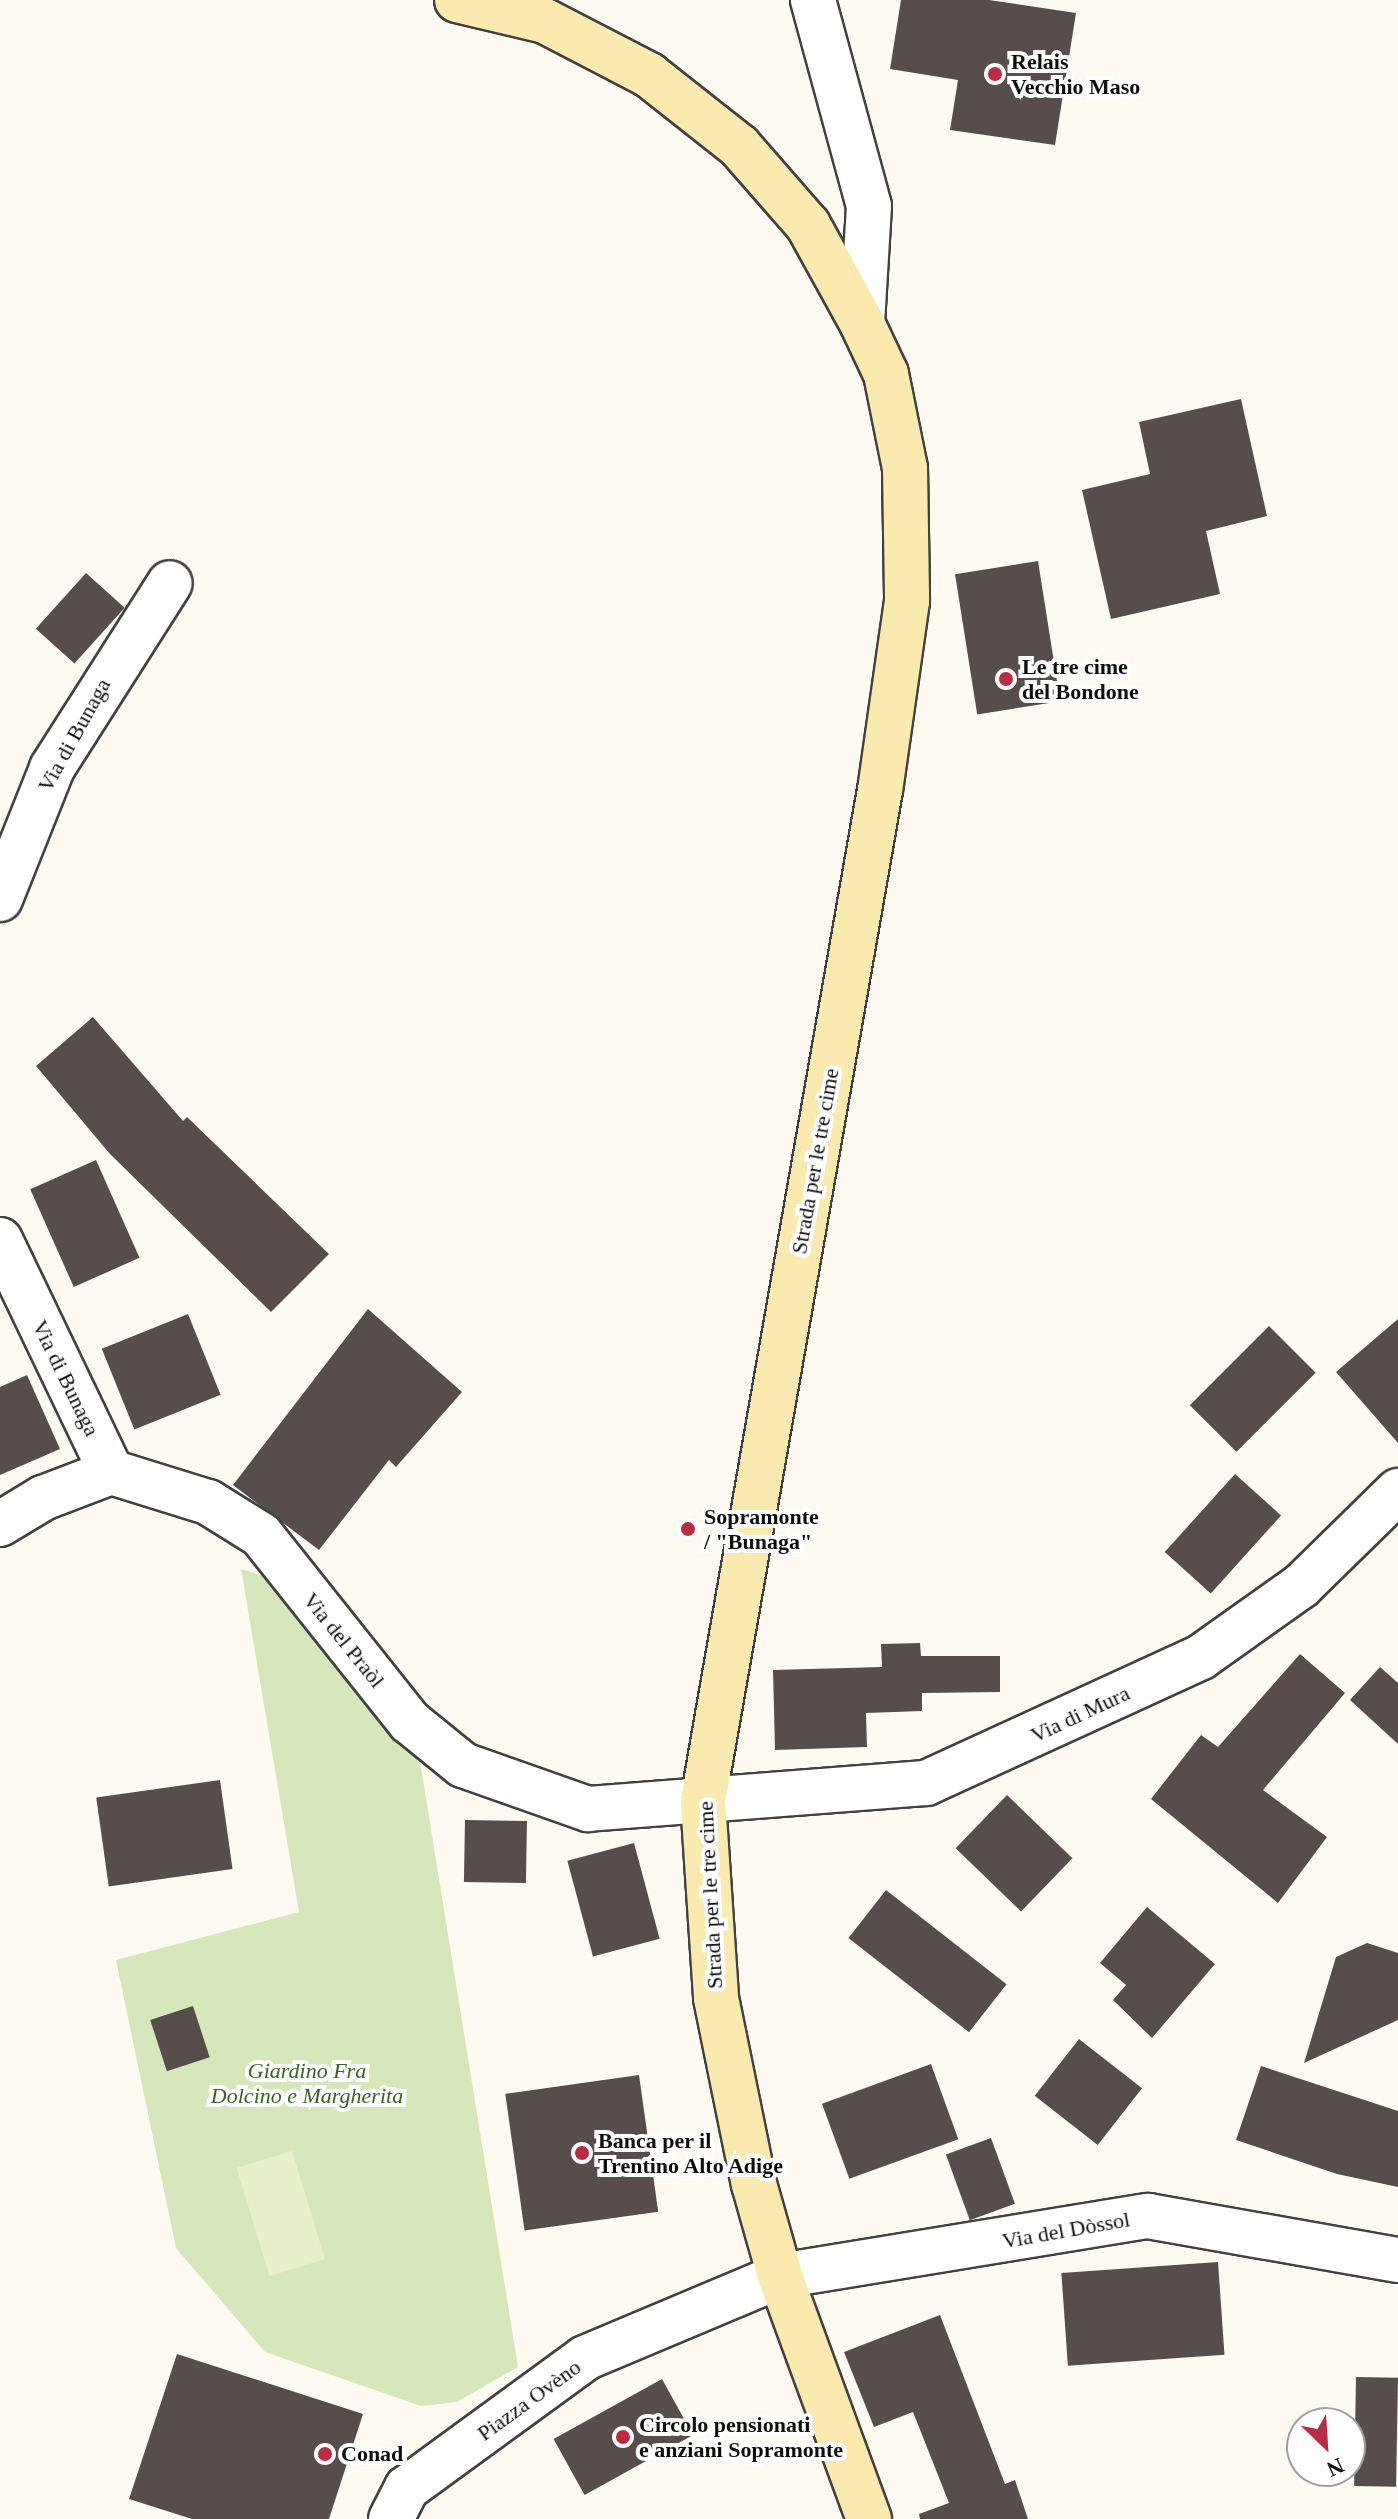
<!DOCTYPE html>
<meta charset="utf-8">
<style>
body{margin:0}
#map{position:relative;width:1398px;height:2519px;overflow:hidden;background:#fefaf1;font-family:"Times New Roman",serif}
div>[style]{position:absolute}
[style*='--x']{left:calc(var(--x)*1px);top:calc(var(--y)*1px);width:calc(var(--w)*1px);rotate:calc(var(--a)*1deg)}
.green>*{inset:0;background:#d7e7bc}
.pitch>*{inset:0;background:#e7efcd;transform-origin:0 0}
.building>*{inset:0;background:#574e4b;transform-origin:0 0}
.roads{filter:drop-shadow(2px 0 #414141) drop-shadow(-2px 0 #414141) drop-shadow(0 2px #414141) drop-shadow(0 -2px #414141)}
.street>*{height:44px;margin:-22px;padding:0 22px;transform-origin:22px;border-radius:22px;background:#fff}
.secondary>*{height:44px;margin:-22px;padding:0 22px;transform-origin:22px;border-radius:22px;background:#fbeaaf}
.dots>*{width:22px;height:22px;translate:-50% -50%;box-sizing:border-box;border:4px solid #fff;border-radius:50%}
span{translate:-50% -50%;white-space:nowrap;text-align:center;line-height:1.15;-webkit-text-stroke:8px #fff;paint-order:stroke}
.poi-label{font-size:22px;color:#0e0e0e;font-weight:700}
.left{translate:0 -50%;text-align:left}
.street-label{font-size:22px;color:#0e0e0e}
.park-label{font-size:22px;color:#366322;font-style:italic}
.north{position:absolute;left:1286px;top:2407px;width:80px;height:80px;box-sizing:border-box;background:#fff;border:2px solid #9f9f9f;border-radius:50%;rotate:155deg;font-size:22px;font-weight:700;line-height:32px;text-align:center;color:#0e0e0e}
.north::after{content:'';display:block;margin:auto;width:28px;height:36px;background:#b82d43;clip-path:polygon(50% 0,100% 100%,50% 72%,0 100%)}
</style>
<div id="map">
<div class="green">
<div style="clip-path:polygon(241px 1569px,277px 1580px,419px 1755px,518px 2367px,457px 2402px,421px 2406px,265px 2352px,176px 2248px,116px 1960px,299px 1912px)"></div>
</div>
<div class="pitch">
<div style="left:292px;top:2151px;width:113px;height:58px;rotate:73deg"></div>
</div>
<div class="building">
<div style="clip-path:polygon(901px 0,989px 0,1076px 13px,1055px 145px,950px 130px,958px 80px,890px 69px)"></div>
<div style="clip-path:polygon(1241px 399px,1267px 516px,1206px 531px,1220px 594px,1111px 619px,1082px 490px,1150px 474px,1139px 422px)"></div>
<div style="left:1038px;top:561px;width:142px;height:84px;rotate:81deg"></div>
<div style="left:86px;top:573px;width:52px;height:75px;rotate:42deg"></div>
<div style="clip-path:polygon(93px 1017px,183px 1121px,187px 1117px,329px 1254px,271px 1312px,110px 1154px,36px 1066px)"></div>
<div style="left:96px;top:1160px;width:107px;height:72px;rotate:66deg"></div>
<div style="clip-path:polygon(368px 1309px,462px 1392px,396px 1467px,389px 1460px,319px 1550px,233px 1485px)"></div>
<div style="left:188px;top:1314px;width:87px;height:93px;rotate:68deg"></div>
<div style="clip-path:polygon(1398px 1319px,1398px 1443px,1336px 1372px)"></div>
<div style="left:1269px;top:1326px;width:66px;height:112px;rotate:45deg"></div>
<div style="clip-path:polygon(27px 1375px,60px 1449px,0 1475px,0 1387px)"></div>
<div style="left:1235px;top:1474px;width:62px;height:105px;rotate:42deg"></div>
<div style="clip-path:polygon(920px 1643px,921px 1656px,1000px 1656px,1000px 1692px,922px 1693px,922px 1711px,866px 1713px,867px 1747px,775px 1750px,773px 1670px,882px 1667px,881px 1644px)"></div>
<div style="clip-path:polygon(1300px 1654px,1345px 1693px,1263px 1790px,1327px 1837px,1278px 1903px,1151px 1799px,1201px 1735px,1218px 1747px)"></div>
<div style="clip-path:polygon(1380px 1667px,1398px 1683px,1398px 1744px,1350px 1700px)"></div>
<div style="left:220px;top:1780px;width:90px;height:125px;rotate:82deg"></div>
<div style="left:1007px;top:1795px;width:91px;height:74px;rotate:44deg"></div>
<div style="left:465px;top:1820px;width:62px;height:62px;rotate:1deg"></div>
<div style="left:634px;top:1843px;width:99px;height:69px;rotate:75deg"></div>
<div style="left:886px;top:1890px;width:153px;height:61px;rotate:38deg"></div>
<div style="clip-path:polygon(1147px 1907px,1215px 1964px,1152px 2038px,1113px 2000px,1126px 1985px,1100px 1963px)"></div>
<div style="clip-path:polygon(1367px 1943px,1398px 1953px,1398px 2020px,1304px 2063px,1336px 1957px)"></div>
<div style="left:193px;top:2006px;width:54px;height:45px;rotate:72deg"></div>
<div style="left:1079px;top:2039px;width:80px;height:72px;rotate:38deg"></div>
<div style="left:931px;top:2064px;width:80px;height:116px;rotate:70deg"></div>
<div style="clip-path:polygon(1261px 2066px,1398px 2111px,1398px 2187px,1337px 2174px,1236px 2140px)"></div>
<div style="left:639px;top:2075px;width:138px;height:135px;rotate:82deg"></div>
<div style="left:991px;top:2138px;width:70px;height:48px;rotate:70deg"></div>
<div style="left:1218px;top:2262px;width:93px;height:157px;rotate:86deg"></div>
<div style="clip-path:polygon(940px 2315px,1005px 2484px,1015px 2480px,1028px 2519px,920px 2519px,919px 2514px,949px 2503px,913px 2412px,874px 2427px,844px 2352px)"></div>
<div style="clip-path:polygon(177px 2354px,363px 2414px,329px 2519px,192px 2519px,129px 2499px)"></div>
<div style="left:1356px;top:2377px;width:42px;height:109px;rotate:1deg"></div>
<div style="left:662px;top:2379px;width:64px;height:124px;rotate:61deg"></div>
</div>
<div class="roads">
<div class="street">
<div style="--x:813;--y:0;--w:213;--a:74.8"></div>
<div style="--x:869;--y:206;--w:117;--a:93.4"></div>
<div style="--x:0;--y:899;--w:141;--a:-68.3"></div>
<div style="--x:52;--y:768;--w:219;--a:-57.5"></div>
<div style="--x:0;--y:1240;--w:257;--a:64.4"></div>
<div style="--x:0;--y:1524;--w:50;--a:-31.2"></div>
<div style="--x:43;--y:1498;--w:73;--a:-20.9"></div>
<div style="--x:111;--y:1472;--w:102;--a:17.2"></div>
<div style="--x:208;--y:1502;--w:62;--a:31.9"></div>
<div style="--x:261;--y:1535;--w:239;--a:51.5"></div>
<div style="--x:410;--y:1722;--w:68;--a:39.1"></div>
<div style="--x:463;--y:1765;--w:133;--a:19.4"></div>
<div style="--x:588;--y:1809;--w:339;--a:-4.4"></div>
<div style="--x:926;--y:1783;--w:302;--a:-24.6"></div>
<div style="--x:1201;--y:1657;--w:123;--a:-35.4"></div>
<div style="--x:1301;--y:1586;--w:136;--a:-44.4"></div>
<div style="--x:391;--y:2519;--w:35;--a:-63"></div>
<div style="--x:407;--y:2488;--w:220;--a:-36.1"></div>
<div style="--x:585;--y:2358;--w:212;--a:-22.8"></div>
<div style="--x:780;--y:2276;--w:373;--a:-9.3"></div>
<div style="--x:1148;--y:2216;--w:254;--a:10"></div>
</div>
<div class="secondary">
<div style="--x:457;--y:0;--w:90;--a:13.4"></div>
<div style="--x:545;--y:21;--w:117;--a:27.4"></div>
<div style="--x:649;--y:75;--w:115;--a:38.3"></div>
<div style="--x:739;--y:146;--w:105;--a:48.9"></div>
<div style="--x:808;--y:225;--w:112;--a:61.1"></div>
<div style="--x:862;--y:323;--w:56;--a:64.8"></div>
<div style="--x:886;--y:374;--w:96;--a:78.6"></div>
<div style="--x:905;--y:468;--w:133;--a:89.1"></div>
<div style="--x:907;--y:601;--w:191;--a:98.1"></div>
<div style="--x:880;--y:790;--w:1026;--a:99.93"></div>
<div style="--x:703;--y:1801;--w:197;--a:86.2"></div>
<div style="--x:716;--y:1998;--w:190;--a:78.5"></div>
<div style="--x:754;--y:2184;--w:96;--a:74.2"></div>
<div style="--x:780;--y:2276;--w:259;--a:69.9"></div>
</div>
</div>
<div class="dots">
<div style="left:995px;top:74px;background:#b82d43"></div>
<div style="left:1006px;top:679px;background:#b82d43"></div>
<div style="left:688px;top:1529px;background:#b82d43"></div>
<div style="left:582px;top:2153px;background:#b82d43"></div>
<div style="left:623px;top:2437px;background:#b82d43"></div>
<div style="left:325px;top:2454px;background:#b82d43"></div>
</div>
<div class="poi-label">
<span class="left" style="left:1011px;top:74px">Relais<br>Vecchio Maso</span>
<span class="left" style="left:1022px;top:679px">Le tre cime<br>del Bondone</span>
<span class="left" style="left:704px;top:1529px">Sopramonte<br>/ "Bunaga"</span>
<span class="left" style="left:598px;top:2153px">Banca per il<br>Trentino Alto Adige</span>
<span class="left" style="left:639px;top:2437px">Circolo pensionati<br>e anziani Sopramonte</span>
<span class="left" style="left:341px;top:2454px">Conad</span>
</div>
<div class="street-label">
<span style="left:74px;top:735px;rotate:-61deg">Via di Bunaga</span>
<span style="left:815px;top:1161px;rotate:-80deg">Strada per le tre cime</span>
<span style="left:66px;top:1378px;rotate:64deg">Via di Bunaga</span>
<span style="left:344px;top:1640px;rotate:51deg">Via del Praòl</span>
<span style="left:1080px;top:1714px;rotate:-25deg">Via di Mura</span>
<span style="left:710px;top:1895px;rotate:-93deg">Strada per le tre cime</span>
<span style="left:1066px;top:2230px;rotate:-10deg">Via del Dòssol</span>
<span style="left:529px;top:2400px;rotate:-36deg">Piazza Ovèno</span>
</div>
<div class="park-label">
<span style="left:307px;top:2083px">Giardino Fra<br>Dolcino e Margherita</span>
</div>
<div class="north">N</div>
</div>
